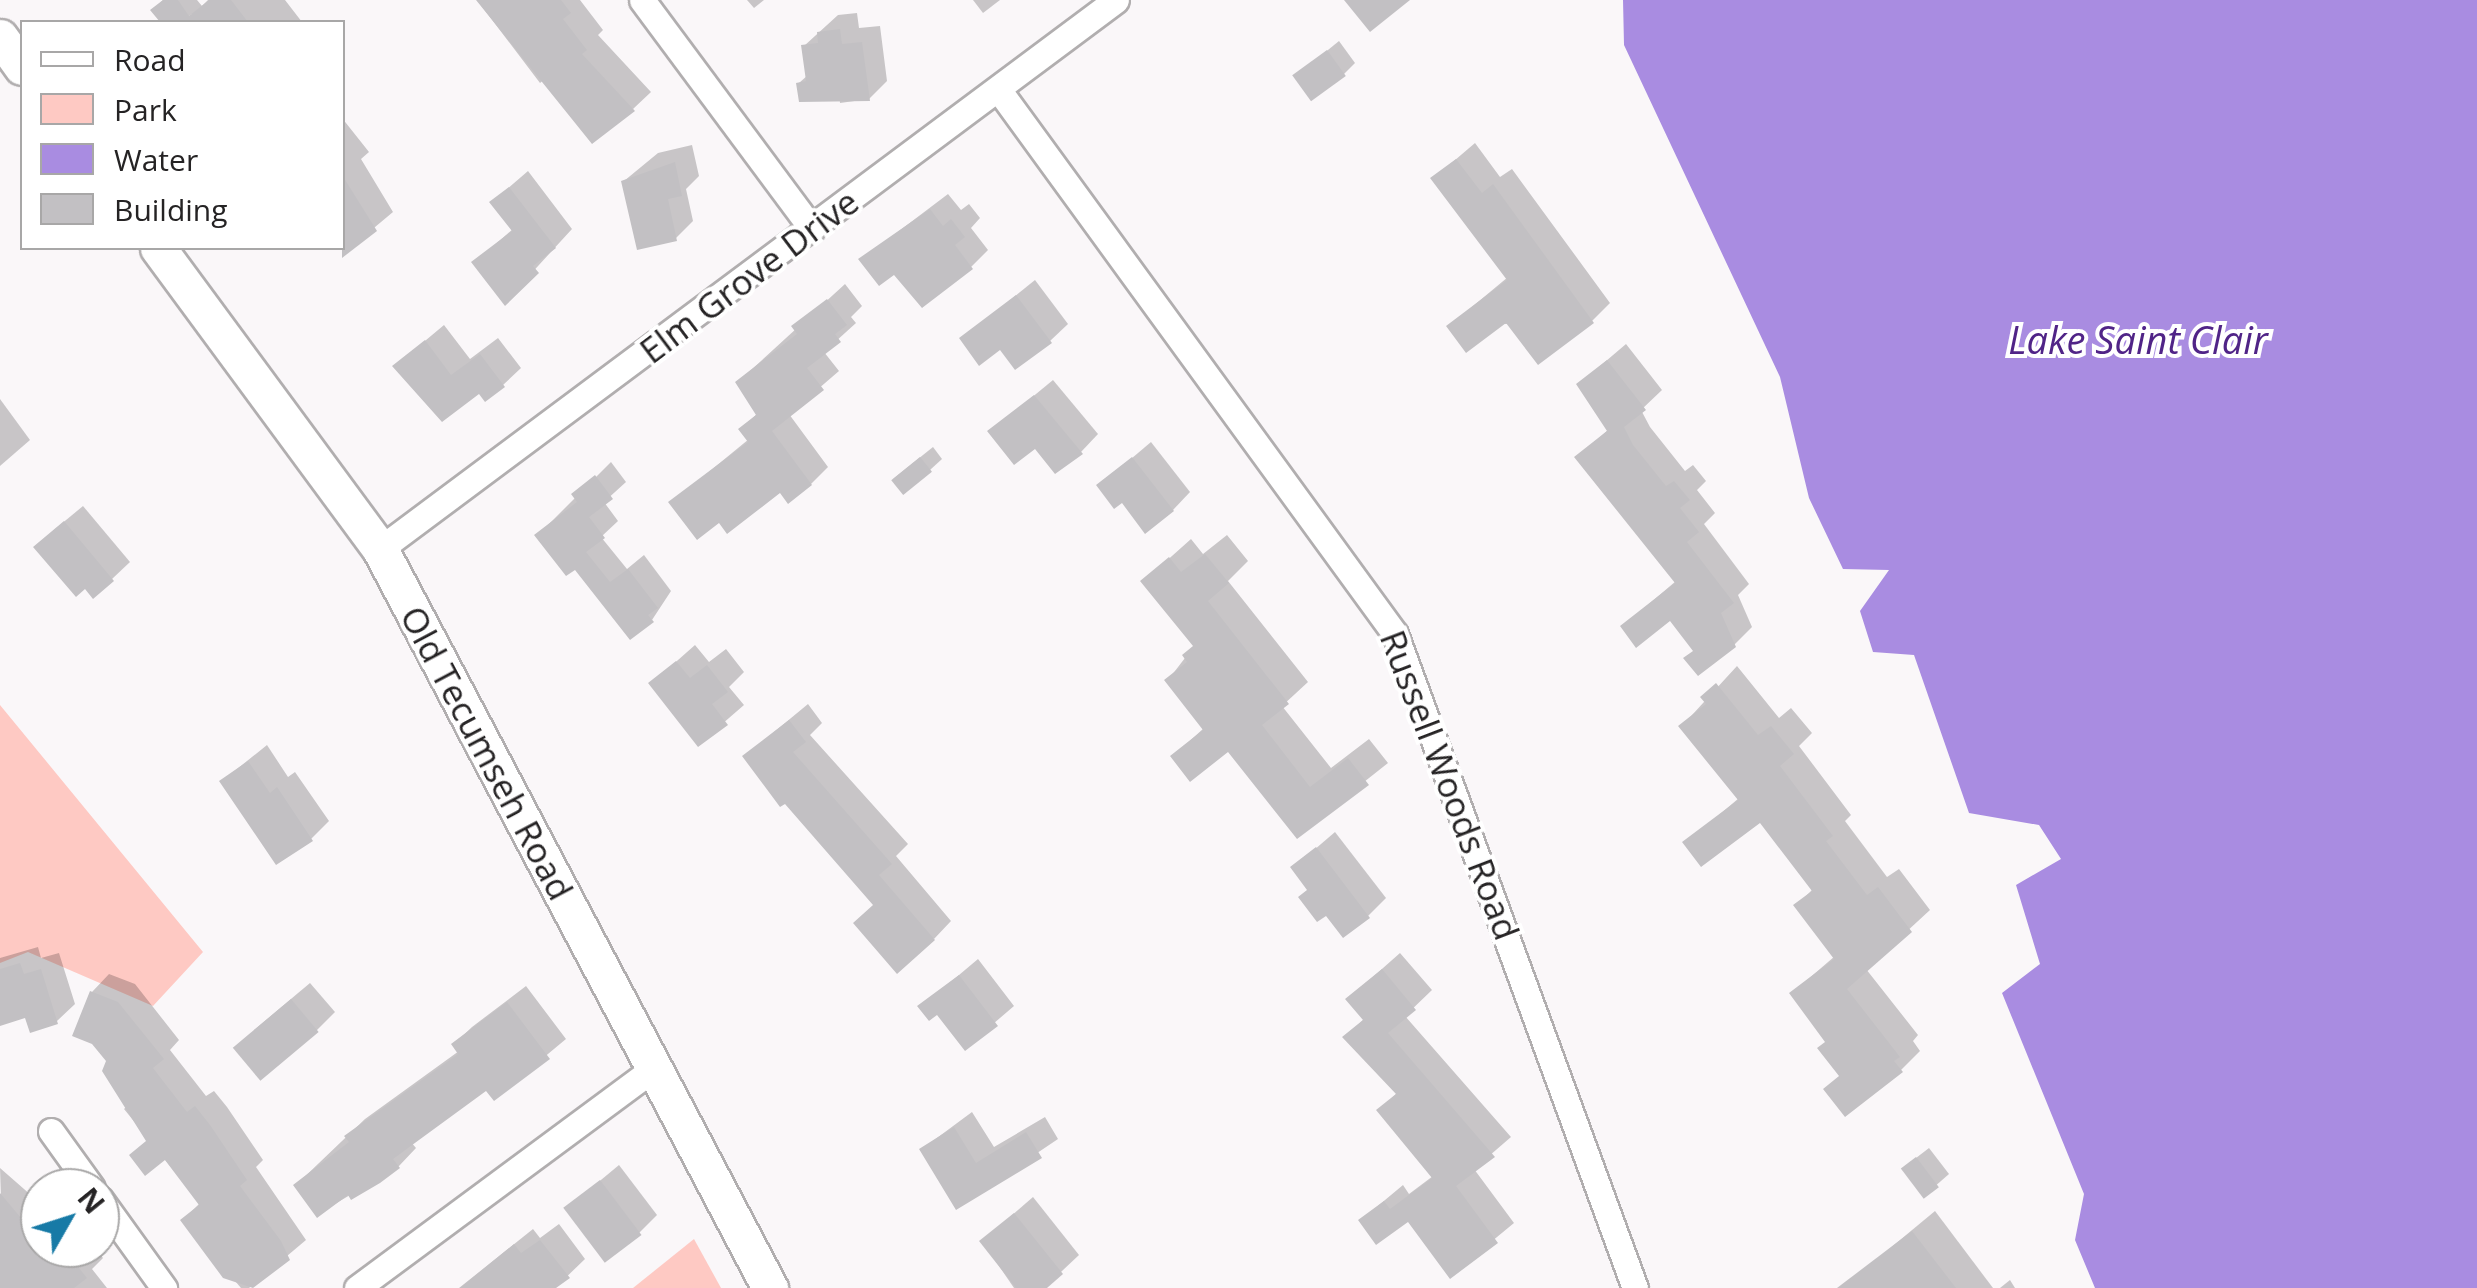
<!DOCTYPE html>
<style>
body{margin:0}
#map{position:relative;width:2477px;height:1288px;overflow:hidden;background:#faf7f9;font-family:"Open Sans",sans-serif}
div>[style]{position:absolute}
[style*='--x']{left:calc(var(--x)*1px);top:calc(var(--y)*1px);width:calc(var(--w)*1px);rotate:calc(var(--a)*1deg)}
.green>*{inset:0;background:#fec9c3}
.water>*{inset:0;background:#a98ce1}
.shadow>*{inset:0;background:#0003}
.building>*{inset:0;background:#c2c0c3;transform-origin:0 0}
.roads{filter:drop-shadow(2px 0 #b1aeaf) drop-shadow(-2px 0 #b1aeaf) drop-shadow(0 2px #b1aeaf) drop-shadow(0 -2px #b1aeaf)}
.minor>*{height:25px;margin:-12.5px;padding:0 12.5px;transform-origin:12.5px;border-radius:12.5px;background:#fff}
.secondary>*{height:35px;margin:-17.5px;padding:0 17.5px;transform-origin:17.5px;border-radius:17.5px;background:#fff}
span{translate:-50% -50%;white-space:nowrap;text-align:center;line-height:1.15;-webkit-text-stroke:8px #fff;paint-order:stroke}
.street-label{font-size:35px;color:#252324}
.water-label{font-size:38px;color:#502487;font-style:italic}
.legend{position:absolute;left:20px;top:20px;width:325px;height:230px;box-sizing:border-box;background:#fff;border:2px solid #a8a7a7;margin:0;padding:12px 18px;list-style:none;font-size:30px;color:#252324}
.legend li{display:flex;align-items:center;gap:20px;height:50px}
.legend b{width:50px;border:2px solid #a8a7a7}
.north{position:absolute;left:20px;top:1168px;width:100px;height:100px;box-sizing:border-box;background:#fff;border:2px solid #a8a7a7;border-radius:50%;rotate:51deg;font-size:28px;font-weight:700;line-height:40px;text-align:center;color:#252324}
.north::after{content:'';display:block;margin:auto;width:35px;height:45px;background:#177aa6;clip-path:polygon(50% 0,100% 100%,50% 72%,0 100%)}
</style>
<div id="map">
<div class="green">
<div style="clip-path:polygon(0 705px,203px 952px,153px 1006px,28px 952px,0 963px)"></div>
<div style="clip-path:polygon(694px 1239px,721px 1288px,633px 1288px)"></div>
</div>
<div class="water">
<div style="clip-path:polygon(1623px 0,2477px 0,2477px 1288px,2095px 1288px,2075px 1240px,2084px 1194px,2002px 993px,2040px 964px,2016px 885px,2061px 859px,2039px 825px,1969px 813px,1914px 655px,1873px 652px,1860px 611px,1889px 570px,1843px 569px,1809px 498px,1780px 377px,1624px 45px)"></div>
</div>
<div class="shadow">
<div style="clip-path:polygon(163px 0,197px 0,202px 6px,208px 0,285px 0,302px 22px,198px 22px,192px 14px,181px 22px,163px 22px,153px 10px)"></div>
<div style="clip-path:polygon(477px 0,580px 0,603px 30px,598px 35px,651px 92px,633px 109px,545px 79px,540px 83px)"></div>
<div style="clip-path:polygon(747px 0,764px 0,754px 8px)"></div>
<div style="clip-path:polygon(973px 0,1000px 0,983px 13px)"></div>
<div style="clip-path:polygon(857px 13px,859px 28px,880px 26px,887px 81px,869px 99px,840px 103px,839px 94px,799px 83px,808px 75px,804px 46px,838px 15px)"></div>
<div style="clip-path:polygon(1339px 41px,1355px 63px,1344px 74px,1296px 76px)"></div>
<div style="clip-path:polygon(342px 118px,369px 152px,361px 159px,393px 212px,344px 253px)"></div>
<div style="clip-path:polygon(1475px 143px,1500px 177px,1512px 169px,1610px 303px,1592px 321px,1449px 326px,1508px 277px,1434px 178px)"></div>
<div style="clip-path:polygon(692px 145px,699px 176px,686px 189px,693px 221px,676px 238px,624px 181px,658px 153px)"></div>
<div style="clip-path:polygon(528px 171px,572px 229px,505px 302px,475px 262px,513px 229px,492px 202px)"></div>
<div style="clip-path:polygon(948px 194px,961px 210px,969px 204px,980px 218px,971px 228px,988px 250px,971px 267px,894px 271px,862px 259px)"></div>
<div style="clip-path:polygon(1035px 280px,1068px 324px,1050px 341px,1001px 347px,962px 339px)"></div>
<div style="clip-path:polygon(845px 284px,862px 306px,851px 317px,856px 323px,824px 352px,839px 371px,789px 414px,828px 467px,811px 484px,780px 489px,719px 520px,671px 503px,749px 439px,741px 429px,758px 413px,738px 382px)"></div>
<div style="clip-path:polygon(444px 325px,470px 359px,498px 338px,521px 368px,503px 385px,395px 366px)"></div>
<div style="clip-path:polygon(1626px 344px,1662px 390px,1641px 410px,1650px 427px,1685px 471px,1693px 465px,1706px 481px,1697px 490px,1715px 513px,1704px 524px,1749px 584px,1738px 595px,1752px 627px,1734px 645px,1695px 650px,1670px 618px,1623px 626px,1676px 581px,1578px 457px,1609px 429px,1579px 384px)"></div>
<div style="clip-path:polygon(1053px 380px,1098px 434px,1081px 452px,991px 431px)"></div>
<div style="clip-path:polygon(0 399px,30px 440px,0 466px)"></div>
<div style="clip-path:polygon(1151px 442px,1190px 492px,1173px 510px,1123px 500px,1099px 486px)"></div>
<div style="clip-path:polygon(933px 447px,942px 459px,930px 470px,893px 479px)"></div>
<div style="clip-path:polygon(611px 462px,626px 482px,604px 502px,618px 521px,601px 537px,627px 569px,644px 555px,671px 591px,652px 620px,537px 536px)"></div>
<div style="clip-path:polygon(83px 506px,130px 562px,94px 596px,54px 530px)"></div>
<div style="clip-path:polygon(1227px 535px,1248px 561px,1228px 581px,1308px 682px,1282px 706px,1331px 768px,1369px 739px,1388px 763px,1297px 835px,1229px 748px,1173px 756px,1204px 728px,1168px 680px,1195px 645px,1144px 581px,1191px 539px,1203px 554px)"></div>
<div style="clip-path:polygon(695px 645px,709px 662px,726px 649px,744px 672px,729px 687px,744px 705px,699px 744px,652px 683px)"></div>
<div style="clip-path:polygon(1737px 666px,1779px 718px,1791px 708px,1812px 733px,1799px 746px,1851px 815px,1845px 821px,1887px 877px,1899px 869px,1930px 910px,1866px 969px,1918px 1035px,1913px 1041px,1920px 1051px,1901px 1070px,1841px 1075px,1828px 1041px,1792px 993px,1835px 956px,1797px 905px,1813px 889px,1761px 819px,1686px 843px,1739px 798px,1681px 727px)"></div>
<div style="clip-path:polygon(808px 704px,822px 723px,810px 735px,908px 844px,896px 856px,951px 921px,934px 939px,875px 904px,745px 756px)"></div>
<div style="clip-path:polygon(267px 745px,288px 777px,295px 772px,329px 821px,311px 839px,222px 781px)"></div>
<div style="clip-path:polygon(1335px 832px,1386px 898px,1368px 916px,1310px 889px,1293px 868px)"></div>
<div style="clip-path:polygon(38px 947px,41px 958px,59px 953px,75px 1004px,57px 1021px,27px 1015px,0 1024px,0 958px)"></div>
<div style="clip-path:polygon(1400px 953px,1432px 990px,1405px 1016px,1511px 1137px,1474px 1169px,1514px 1223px,1451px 1275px,1408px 1218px,1361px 1220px,1403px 1185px,1409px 1194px,1433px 1176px,1379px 1111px,1397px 1093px,1346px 1037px,1364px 1019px,1348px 999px)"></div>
<div style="clip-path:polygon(978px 959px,1014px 1006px,965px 1048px,938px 1011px,921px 1007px)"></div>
<div style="clip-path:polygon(109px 974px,135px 984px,179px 1040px,170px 1050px,206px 1096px,214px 1091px,227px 1107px,263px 1160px,256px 1167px,306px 1240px,249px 1288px,241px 1288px,183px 1220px,200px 1203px,124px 1109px,130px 1103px,108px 1061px,92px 992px)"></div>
<div style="clip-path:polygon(310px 983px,335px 1012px,317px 1030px,254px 1030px)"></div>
<div style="clip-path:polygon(526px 986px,566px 1039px,495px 1098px,487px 1087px,411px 1142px,416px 1148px,399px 1166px,318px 1214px,296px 1185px,365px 1119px,459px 1051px,454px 1044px,472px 1027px)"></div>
<div style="clip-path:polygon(972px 1112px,994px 1147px,1045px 1117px,1058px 1139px,957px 1207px,922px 1149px)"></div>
<div style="clip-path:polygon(1929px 1148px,1949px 1174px,1925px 1195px,1916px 1158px)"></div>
<div style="clip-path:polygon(619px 1165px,657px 1215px,639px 1233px,566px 1209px)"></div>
<div style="clip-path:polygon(0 1168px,40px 1203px,40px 1248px,95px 1248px,103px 1258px,92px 1269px,107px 1288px,4px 1288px)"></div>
<div style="clip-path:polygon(1033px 1197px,1079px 1255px,1044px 1288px,1014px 1288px,982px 1241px)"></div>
<div style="clip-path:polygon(1935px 1211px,1993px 1288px,1860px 1288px,1853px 1279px)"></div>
<div style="clip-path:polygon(559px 1224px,585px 1259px,555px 1288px,459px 1288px,533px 1229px,540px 1238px)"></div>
<div style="clip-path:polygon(2010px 1280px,2015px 1288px,2000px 1288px)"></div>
</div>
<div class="building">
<div style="clip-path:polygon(163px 0,178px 0,189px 16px,209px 0,231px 0,248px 22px,160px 22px,150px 10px)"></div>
<div style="clip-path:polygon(476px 0,561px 0,571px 13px,563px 19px,587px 50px,582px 54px,635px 111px,592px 144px)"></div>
<div style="clip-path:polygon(1344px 0,1410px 0,1370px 32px)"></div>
<div style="clip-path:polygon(840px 29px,842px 44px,862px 42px,870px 101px,799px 102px,796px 83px,806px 81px,801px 45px,818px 43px,817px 32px)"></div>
<div style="left:1327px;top:50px;width:32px;height:43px;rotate:54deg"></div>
<div style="clip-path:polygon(1456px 159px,1482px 193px,1493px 184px,1594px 323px,1538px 365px,1506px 323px,1466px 353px,1446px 326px,1507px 280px,1430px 178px)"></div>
<div style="clip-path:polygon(675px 162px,682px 196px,668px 199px,677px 241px,637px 250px,621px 181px)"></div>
<div style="clip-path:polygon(342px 175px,377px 231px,342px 258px)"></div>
<div style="clip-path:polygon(509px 187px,556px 248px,533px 266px,539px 273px,505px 306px,471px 262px,512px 231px,489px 202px)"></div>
<div style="clip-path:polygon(930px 209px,943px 226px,951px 219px,965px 237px,955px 245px,973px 269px,922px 308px,894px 275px,879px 286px,858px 259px)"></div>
<div style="clip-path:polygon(1016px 295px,1052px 343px,1015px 370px,1000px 350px,979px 366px,959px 338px)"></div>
<div style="clip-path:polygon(827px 299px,847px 325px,835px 334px,841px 342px,807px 368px,824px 390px,772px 431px,812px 485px,788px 504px,780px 493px,727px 534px,719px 523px,697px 540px,668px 502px,748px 442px,738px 429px,756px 415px,735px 382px,797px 334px,791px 326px)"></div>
<div style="clip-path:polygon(425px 340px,451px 375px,480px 354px,505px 387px,485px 402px,479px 394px,442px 422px,392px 366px)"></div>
<div style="clip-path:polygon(1607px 360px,1646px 410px,1624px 427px,1633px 445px,1666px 486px,1674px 481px,1690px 500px,1680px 508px,1699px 532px,1687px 542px,1734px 603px,1721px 613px,1736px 647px,1698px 676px,1683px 658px,1693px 651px,1670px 621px,1636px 648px,1620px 626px,1675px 583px,1574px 457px,1607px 431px,1576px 384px)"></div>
<div style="clip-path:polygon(1034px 395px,1083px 454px,1055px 474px,1035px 449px,1014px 465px,987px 431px)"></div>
<div style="left:920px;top:457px;width:19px;height:37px;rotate:51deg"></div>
<div style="clip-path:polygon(1132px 457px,1174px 511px,1145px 534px,1122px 503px,1114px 509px,1096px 485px)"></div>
<div style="clip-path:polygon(595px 475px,613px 499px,589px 517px,605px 538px,586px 552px,610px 582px,628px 569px,658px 608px,648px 615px,654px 622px,630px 640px,575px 570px,566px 576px,534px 535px,577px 502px,571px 494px)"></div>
<div style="clip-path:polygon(64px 521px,114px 581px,93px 599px,85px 589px,76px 597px,33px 547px)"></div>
<div style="clip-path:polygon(1205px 554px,1229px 583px,1208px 601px,1289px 704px,1262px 725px,1310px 787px,1348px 758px,1369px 785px,1297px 839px,1228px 752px,1190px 782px,1170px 756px,1203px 730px,1164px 680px,1187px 662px,1182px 655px,1193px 646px,1140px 581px,1169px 557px,1181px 572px)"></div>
<div style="clip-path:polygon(676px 661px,690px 678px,707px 665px,728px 692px,712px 704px,728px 725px,698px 747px,648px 683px)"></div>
<div style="clip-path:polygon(1716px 683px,1758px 735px,1771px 726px,1794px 754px,1780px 766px,1833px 836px,1826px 841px,1867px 895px,1878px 887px,1912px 932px,1847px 989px,1900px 1057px,1894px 1061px,1903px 1072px,1845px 1117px,1823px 1089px,1839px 1076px,1817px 1048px,1825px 1042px,1789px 993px,1834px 959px,1793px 905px,1812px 891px,1760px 823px,1701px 867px,1682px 842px,1738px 800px,1678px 726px,1706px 704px,1700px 697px)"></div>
<div style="clip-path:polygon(789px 720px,806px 742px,793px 752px,892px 864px,879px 875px,935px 940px,897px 974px,853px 923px,873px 905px,785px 804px,780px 807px,742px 756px)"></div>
<div style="clip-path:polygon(248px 761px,270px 793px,277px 787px,313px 841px,276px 865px,219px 781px)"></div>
<div style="clip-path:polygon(1316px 847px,1370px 918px,1343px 938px,1326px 916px,1317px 922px,1298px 897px,1307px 890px,1290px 867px)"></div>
<div style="clip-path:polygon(20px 963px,24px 974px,41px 969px,58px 1024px,30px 1033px,25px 1018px,0 1026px,0 969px)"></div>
<div style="clip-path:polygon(1382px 969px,1416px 1010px,1388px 1033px,1495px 1157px,1456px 1186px,1498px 1243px,1450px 1279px,1408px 1222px,1376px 1245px,1358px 1220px,1384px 1201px,1390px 1209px,1432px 1178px,1376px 1110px,1396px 1094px,1342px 1037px,1363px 1020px,1345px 999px)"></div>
<div style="clip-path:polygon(959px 975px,998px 1026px,965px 1051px,937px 1015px,929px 1021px,917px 1006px)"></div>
<div style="clip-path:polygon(90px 991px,118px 1002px,164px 1059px,153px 1068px,187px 1112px,195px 1106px,210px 1125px,247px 1180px,240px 1186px,281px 1241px,290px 1260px,253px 1288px,223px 1278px,180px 1220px,199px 1205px,165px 1160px,145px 1176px,129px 1155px,146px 1141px,102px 1071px,106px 1061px,92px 1044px,72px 1036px)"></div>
<div style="left:291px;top:999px;width:43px;height:76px;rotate:50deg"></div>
<div style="clip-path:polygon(507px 1002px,550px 1059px,494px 1101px,486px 1091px,393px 1159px,400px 1168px,380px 1183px,351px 1200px,348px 1195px,317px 1218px,293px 1185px,349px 1142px,344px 1136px,458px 1054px,451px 1044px)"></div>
<div style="clip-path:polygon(954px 1127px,976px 1163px,1026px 1132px,1042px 1158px,956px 1210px,919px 1149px)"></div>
<div style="left:1916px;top:1157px;width:38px;height:19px;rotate:53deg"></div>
<div style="left:600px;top:1180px;width:69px;height:46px;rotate:53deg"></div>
<div style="clip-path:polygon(0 1193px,32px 1231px,40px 1224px,40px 1248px,63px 1248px,87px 1278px,74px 1288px,0 1288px)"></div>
<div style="clip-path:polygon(1014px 1213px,1063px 1274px,1047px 1288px,1016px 1288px,979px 1241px)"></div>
<div style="clip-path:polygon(1912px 1231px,1956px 1288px,1837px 1288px)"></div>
<div style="clip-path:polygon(540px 1240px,570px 1278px,556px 1288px,460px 1288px,514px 1244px,521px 1253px)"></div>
</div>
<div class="roads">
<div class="minor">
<div style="--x:642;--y:0;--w:285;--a:53.4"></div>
<div style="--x:998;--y:89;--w:674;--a:53.93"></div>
<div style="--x:1395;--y:634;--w:697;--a:69.85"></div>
<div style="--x:380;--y:549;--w:918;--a:-36.72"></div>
<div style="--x:51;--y:1131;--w:70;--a:54.3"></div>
<div style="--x:100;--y:1199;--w:110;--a:54.3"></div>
<div style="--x:357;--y:1288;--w:367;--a:-36.5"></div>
</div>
<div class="secondary">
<div style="--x:0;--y:37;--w:37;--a:54"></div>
<div style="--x:158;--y:248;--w:374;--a:53.6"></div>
<div style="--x:380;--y:549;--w:836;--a:62.18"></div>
</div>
</div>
<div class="street-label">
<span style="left:749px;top:276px;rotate:-37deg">Elm Grove Drive</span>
<span style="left:487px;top:753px;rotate:62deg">Old Tecumseh Road</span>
<span style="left:1450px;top:785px;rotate:69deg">Russell Woods Road</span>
</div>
<div class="water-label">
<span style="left:2138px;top:340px">Lake Saint Clair</span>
</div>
<ul class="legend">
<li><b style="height:12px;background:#fff"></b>Road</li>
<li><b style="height:28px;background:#fec9c3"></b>Park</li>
<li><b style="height:28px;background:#a98ce1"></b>Water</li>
<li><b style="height:28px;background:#c2c0c3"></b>Building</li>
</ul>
<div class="north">N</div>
</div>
